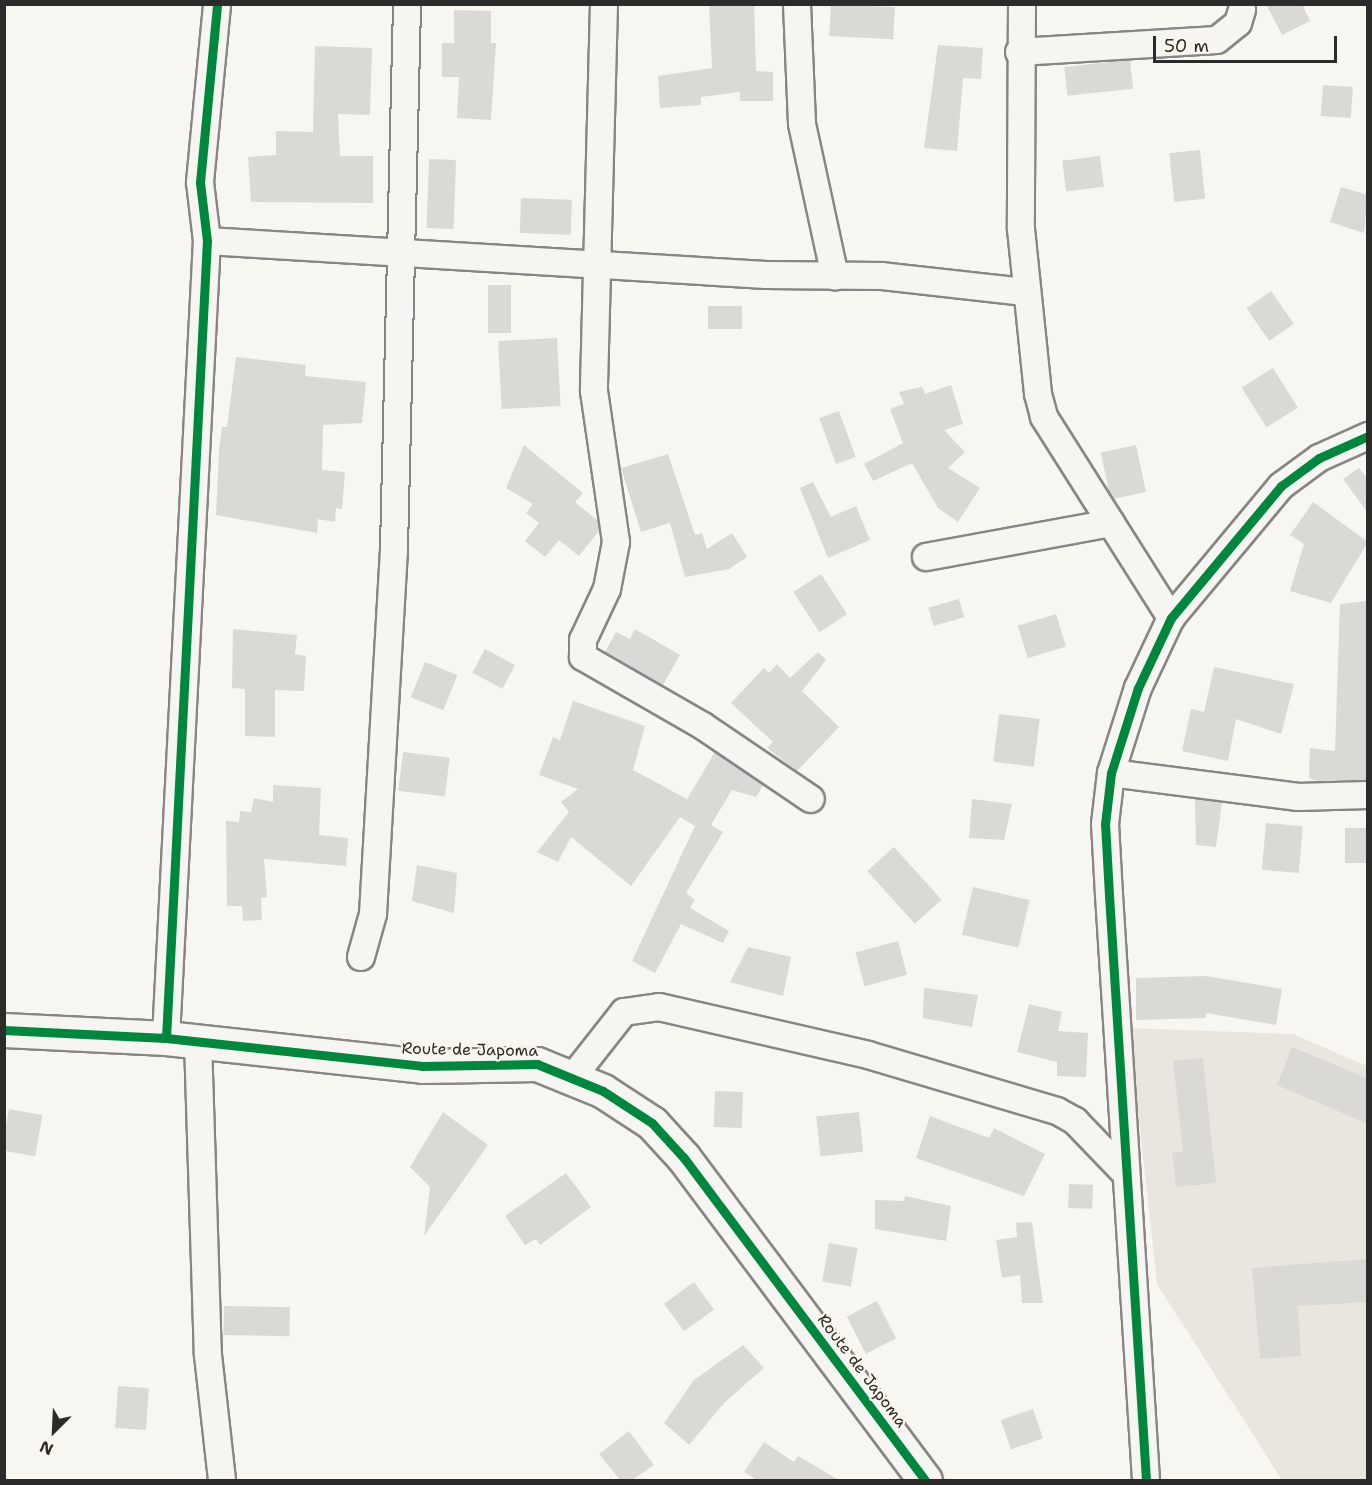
<!DOCTYPE html>
<style>
body{margin:0}
#map{position:relative;width:1372px;height:1485px;overflow:hidden;background:#f8f6f0;font-family:"Shantell Sans",sans-serif}
div>[style]{position:absolute}
[style*='--x']{left:calc(var(--x)*1px);top:calc(var(--y)*1px);width:calc(var(--w)*1px);rotate:calc(var(--a)*1deg)}
.built>*{inset:0;background:#e9e6df}
.building>*{inset:0;background:#dbd9d6;transform-origin:0 0}
.roads{filter:drop-shadow(2px 0 #878684) drop-shadow(-2px 0 #878684) drop-shadow(0 2px #878684) drop-shadow(0 -2px #878684)}
.street>*{height:26px;margin:-13px;padding:0 13px;transform-origin:13px;border-radius:13px;background:#f6f5f1}
.secondary>*{height:33px;margin:-16.5px;padding:0 16.5px;transform-origin:16.5px;border-radius:16.5px;background:#f6f5f1}
.cycleway>*{height:9px;margin:-4.5px;padding:0 4.5px;transform-origin:4.5px;border-radius:4.5px;background:#00873e}
span{translate:-50% -50%;white-space:nowrap;text-align:center;line-height:1.15;-webkit-text-stroke:4.5px #fbf7ec;paint-order:stroke}
.street-label{font-size:16px;color:#2b2b2b}
.frame{position:absolute;inset:0;border:6px solid #2b2b2b;pointer-events:none}
.north{position:absolute;left:24px;top:1401px;width:60px;height:60px;-webkit-text-stroke:4px #fbf7ec;paint-order:stroke;rotate:204deg;font-size:16px;font-weight:700;line-height:24px;text-align:center;color:#2b2b2b}
.north::after{content:'';display:block;margin:auto;width:21px;height:27px;background:#2b2b2b;clip-path:polygon(50% 0,100% 100%,50% 72%,0 100%)}
.scale{position:absolute;left:1153px;top:36px;width:184px;height:27px;box-sizing:border-box;border:3px solid #2b2b2b;border-top:0;padding-left:8px;font-size:18px;line-height:21px;white-space:nowrap;color:#2b2b2b;-webkit-text-stroke:4px #fbf7ec;paint-order:stroke}
</style>
<div id="map">
<div class="built">
<div style="clip-path:polygon(1129px 1028px,1293px 1034px,1367px 1066px,1367px 1480px,1282px 1480px,1157px 1284px)"></div>
</div>
<div class="building">
<div style="clip-path:polygon(709px 4px,754px 4px,756px 71px,773px 72px,773px 101px,740px 101px,740px 92px,701px 97px,701px 105px,660px 108px,658px 76px,712px 68px)"></div>
<div style="left:831px;top:4px;width:64px;height:32px;rotate:3deg"></div>
<div style="clip-path:polygon(1266px 4px,1302px 4px,1310px 21px,1282px 35px)"></div>
<div style="clip-path:polygon(454px 10px,491px 11px,491px 43px,496px 43px,491px 120px,457px 118px,459px 77px,442px 77px,442px 43px,454px 43px)"></div>
<div style="clip-path:polygon(938px 45px,983px 48px,981px 79px,963px 78px,957px 151px,924px 148px)"></div>
<div style="clip-path:polygon(315px 46px,372px 48px,370px 115px,338px 114px,340px 156px,373px 156px,373px 203px,251px 202px,248px 157px,276px 155px,276px 131px,313px 132px)"></div>
<div style="left:1130px;top:60px;width:29px;height:66px;rotate:84deg"></div>
<div style="left:1323px;top:85px;width:30px;height:31px;rotate:4deg"></div>
<div style="left:1200px;top:150px;width:49px;height:31px;rotate:84deg"></div>
<div style="left:1100px;top:156px;width:31px;height:38px;rotate:83deg"></div>
<div style="left:429px;top:159px;width:27px;height:69px;rotate:2deg"></div>
<div style="clip-path:polygon(1341px 187px,1368px 195px,1364px 233px,1330px 222px)"></div>
<div style="left:521px;top:198px;width:51px;height:35px;rotate:2deg"></div>
<div style="left:488px;top:285px;width:23px;height:48px"></div>
<div style="left:1271px;top:291px;width:40px;height:30px;rotate:55deg"></div>
<div style="left:708px;top:306px;width:34px;height:23px"></div>
<div style="left:557px;top:338px;width:68px;height:59px;rotate:87deg"></div>
<div style="clip-path:polygon(236px 357px,306px 365px,305px 376px,366px 382px,362px 423px,323px 425px,322px 470px,345px 472px,342px 509px,336px 508px,335px 522px,318px 519px,317px 533px,216px 515px,219px 450px,222px 427px,227px 427px)"></div>
<div style="left:1273px;top:368px;width:47px;height:37px;rotate:58deg"></div>
<div style="clip-path:polygon(951px 385px,963px 424px,944px 430px,965px 452px,948px 468px,980px 488px,958px 522px,938px 508px,912px 463px,873px 481px,864px 464px,903px 443px,890px 409px,904px 404px,899px 392px,922px 387px,925px 394px)"></div>
<div style="left:839px;top:411px;width:49px;height:21px;rotate:70deg"></div>
<div style="clip-path:polygon(524px 445px,583px 493px,575px 502px,598px 521px,599px 531px,579px 556px,559px 540px,545px 557px,525px 541px,539px 523px,526px 513px,533px 504px,506px 488px)"></div>
<div style="left:1136px;top:445px;width:48px;height:36px;rotate:78deg"></div>
<div style="clip-path:polygon(668px 454px,695px 535px,702px 533px,707px 549px,732px 533px,747px 557px,729px 569px,685px 577px,670px 523px,641px 532px,621px 468px)"></div>
<div style="clip-path:polygon(1359px 468px,1368px 480px,1368px 513px,1343px 479px)"></div>
<div style="clip-path:polygon(813px 482px,831px 517px,856px 506px,870px 540px,828px 558px,800px 488px)"></div>
<div style="clip-path:polygon(1313px 502px,1368px 542px,1331px 603px,1290px 591px,1304px 544px,1290px 535px)"></div>
<div style="left:821px;top:574px;width:48px;height:33px;rotate:57deg"></div>
<div style="left:959px;top:599px;width:19px;height:32px;rotate:74deg"></div>
<div style="clip-path:polygon(1366px 601px,1368px 780px,1317px 781px,1309px 778px,1310px 748px,1335px 751px,1340px 604px)"></div>
<div style="left:1056px;top:614px;width:34px;height:40px;rotate:73deg"></div>
<div style="clip-path:polygon(233px 629px,297px 635px,295px 654px,306px 656px,304px 691px,275px 690px,275px 737px,245px 736px,245px 689px,232px 688px)"></div>
<div style="clip-path:polygon(635px 629px,680px 655px,663px 685px,605px 652px,616px 632px,630px 639px)"></div>
<div style="left:485px;top:649px;width:34px;height:27px;rotate:28deg"></div>
<div style="clip-path:polygon(818px 652px,826px 660px,802px 691px,839px 727px,797px 771px,767px 748px,773px 742px,731px 703px,764px 668px,769px 673px,777px 664px,790px 678px)"></div>
<div style="left:425px;top:662px;width:35px;height:38px;rotate:22deg"></div>
<div style="clip-path:polygon(1214px 667px,1294px 684px,1281px 734px,1236px 719px,1228px 761px,1182px 751px,1191px 709px,1204px 712px)"></div>
<div style="clip-path:polygon(573px 701px,645px 726px,633px 770px,687px 799px,715px 752px,763px 785px,756px 797px,732px 790px,711px 825px,723px 832px,686px 893px,695px 900px,690px 908px,729px 931px,723px 943px,681px 924px,655px 973px,632px 961px,695px 826px,680px 817px,631px 886px,571px 837px,558px 862px,537px 852px,569px 812px,561px 802px,578px 789px,539px 775px,553px 737px,560px 740px)"></div>
<div style="left:999px;top:714px;width:41px;height:48px;rotate:7deg"></div>
<div style="left:403px;top:752px;width:47px;height:39px;rotate:7deg"></div>
<div style="clip-path:polygon(273px 785px,321px 788px,319px 835px,348px 838px,346px 866px,264px 859px,267px 897px,261px 898px,262px 920px,243px 921px,242px 906px,227px 906px,226px 821px,239px 822px,240px 811px,251px 812px,254px 798px,273px 802px)"></div>
<div style="clip-path:polygon(972px 799px,1012px 804px,1004px 840px,969px 838px)"></div>
<div style="clip-path:polygon(1195px 799px,1222px 802px,1216px 847px,1196px 845px)"></div>
<div style="left:1266px;top:823px;width:37px;height:47px;rotate:5deg"></div>
<div style="left:1345px;top:828px;width:23px;height:35px"></div>
<div style="left:894px;top:847px;width:71px;height:36px;rotate:48deg"></div>
<div style="clip-path:polygon(417px 865px,457px 873px,454px 913px,412px 901px)"></div>
<div style="left:973px;top:887px;width:58px;height:49px;rotate:13deg"></div>
<div style="left:898px;top:941px;width:35px;height:44px;rotate:75deg"></div>
<div style="clip-path:polygon(748px 947px,791px 957px,783px 996px,730px 982px)"></div>
<div style="clip-path:polygon(1206px 976px,1282px 989px,1276px 1025px,1206px 1013px,1206px 1018px,1136px 1020px,1136px 978px)"></div>
<div style="clip-path:polygon(924px 988px,978px 995px,972px 1027px,923px 1018px)"></div>
<div style="clip-path:polygon(1029px 1004px,1062px 1012px,1058px 1031px,1088px 1033px,1086px 1077px,1057px 1076px,1057px 1062px,1017px 1052px)"></div>
<div style="clip-path:polygon(1292px 1047px,1368px 1079px,1368px 1124px,1277px 1085px)"></div>
<div style="clip-path:polygon(1203px 1058px,1216px 1183px,1176px 1187px,1172px 1153px,1183px 1152px,1173px 1061px)"></div>
<div style="left:715px;top:1091px;width:28px;height:36px;rotate:2deg"></div>
<div style="left:9px;top:1109px;width:34px;height:42px;rotate:10deg"></div>
<div style="clip-path:polygon(443px 1112px,488px 1145px,424px 1236px,430px 1187px,410px 1167px)"></div>
<div style="left:859px;top:1112px;width:40px;height:43px;rotate:84deg"></div>
<div style="clip-path:polygon(930px 1116px,989px 1138px,994px 1128px,1045px 1154px,1024px 1196px,916px 1158px)"></div>
<div style="clip-path:polygon(566px 1173px,591px 1207px,540px 1245px,536px 1239px,525px 1245px,505px 1216px)"></div>
<div style="left:1069px;top:1184px;width:24px;height:24px;rotate:2deg"></div>
<div style="clip-path:polygon(905px 1196px,951px 1206px,946px 1241px,875px 1229px,875px 1200px,904px 1201px)"></div>
<div style="clip-path:polygon(1032px 1222px,1037px 1261px,1043px 1303px,1022px 1303px,1020px 1275px,1002px 1278px,996px 1240px,1017px 1237px,1016px 1223px)"></div>
<div style="left:829px;top:1243px;width:29px;height:39px;rotate:10deg"></div>
<div style="clip-path:polygon(1368px 1259px,1368px 1302px,1298px 1306px,1301px 1356px,1260px 1359px,1252px 1268px)"></div>
<div style="left:694px;top:1282px;width:34px;height:37px;rotate:54deg"></div>
<div style="left:877px;top:1301px;width:42px;height:34px;rotate:63deg"></div>
<div style="left:224px;top:1306px;width:66px;height:29px;rotate:1deg"></div>
<div style="clip-path:polygon(743px 1345px,764px 1368px,725px 1402px,689px 1445px,664px 1423px,694px 1380px)"></div>
<div style="left:118px;top:1386px;width:31px;height:42px;rotate:4deg"></div>
<div style="left:1033px;top:1409px;width:31px;height:34px;rotate:71deg"></div>
<div style="clip-path:polygon(629px 1431px,654px 1465px,632px 1480px,620px 1480px,599px 1454px)"></div>
<div style="clip-path:polygon(764px 1442px,794px 1462px,798px 1456px,839px 1480px,757px 1480px,744px 1472px)"></div>
</div>
<div class="roads">
<div class="street">
<div style="--x:604;--y:4;--w:387;--a:91.5"></div>
<div style="--x:594;--y:391;--w:153;--a:81.7"></div>
<div style="--x:616;--y:542;--w:48;--a:100.8"></div>
<div style="--x:607;--y:589;--w:56;--a:115.2"></div>
<div style="--x:583;--y:640;--w:17;--a:90"></div>
<div style="--x:583;--y:657;--w:138;--a:29.9"></div>
<div style="--x:703;--y:726;--w:130;--a:34.1"></div>
<div style="--x:797;--y:4;--w:120;--a:87.6"></div>
<div style="--x:802;--y:124;--w:156;--a:77.8"></div>
<div style="--x:1022;--y:4;--w:225;--a:90.3"></div>
<div style="--x:1021;--y:229;--w:166;--a:84.1"></div>
<div style="--x:1038;--y:394;--w:24;--a:75"></div>
<div style="--x:1044;--y:417;--w:238;--a:57.7"></div>
<div style="--x:1019;--y:52;--w:198;--a:-3.5"></div>
<div style="--x:1217;--y:40;--w:27;--a:-39"></div>
<div style="--x:1238;--y:23;--w:14;--a:-73"></div>
<div style="--x:207;--y:241;--w:560;--a:3.48"></div>
<div style="--x:766;--y:275;--w:116;--a:0.5"></div>
<div style="--x:882;--y:276;--w:144;--a:6.4"></div>
<div style="--x:926;--y:557;--w:188;--a:-10.4"></div>
<div style="--x:1111;--y:773;--w:189;--a:7.3"></div>
<div style="--x:1298;--y:797;--w:70;--a:-1.6"></div>
<div style="--x:361;--y:957;--w:45;--a:-74.4"></div>
<div style="--x:373;--y:914;--w:366;--a:-86.7"></div>
<div style="--x:394;--y:549;--w:545;--a:-88.63"></div>
<div style="--x:166;--y:1038;--w:798;--a:-87.06"></div>
<div style="--x:207;--y:241;--w:59;--a:-96.8"></div>
<div style="--x:200;--y:182;--w:179;--a:-84.5"></div>
<div style="--x:198;--y:1041;--w:314;--a:88.2"></div>
<div style="--x:208;--y:1355;--w:126;--a:83.6"></div>
<div style="--x:572;--y:1078;--w:84;--a:-51.8"></div>
<div style="--x:624;--y:1012;--w:35;--a:-8"></div>
<div style="--x:659;--y:1007;--w:214;--a:12.9"></div>
<div style="--x:868;--y:1055;--w:197;--a:16.5"></div>
<div style="--x:1057;--y:1111;--w:21;--a:29"></div>
<div style="--x:1075;--y:1121;--w:72;--a:46.1"></div>
<div style="--x:1146;--y:1480;--w:586;--a:-93.62"></div>
<div style="--x:1109;--y:895;--w:71;--a:-93.2"></div>
<div style="--x:1105;--y:824;--w:51;--a:-83.3"></div>
<div style="--x:1111;--y:773;--w:89;--a:-72.4"></div>
<div style="--x:1138;--y:688;--w:77;--a:-64.8"></div>
<div style="--x:1171;--y:618;--w:172;--a:-50.2"></div>
<div style="--x:1281;--y:486;--w:47;--a:-36.4"></div>
<div style="--x:1319;--y:458;--w:54;--a:-24.2"></div>
</div>
<div class="secondary">
<div style="--x:4;--y:1030;--w:162;--a:2.8"></div>
<div style="--x:166;--y:1038;--w:258;--a:6.2"></div>
<div style="--x:422;--y:1066;--w:115;--a:-1"></div>
<div style="--x:537;--y:1064;--w:71;--a:22.2"></div>
<div style="--x:603;--y:1091;--w:59;--a:33.1"></div>
<div style="--x:652;--y:1123;--w:47;--a:47.6"></div>
<div style="--x:684;--y:1158;--w:402;--a:53.2"></div>
</div>
</div>
<div class="cycleway">
<div style="--x:4;--y:1030;--w:162;--a:2.8"></div>
<div style="--x:166;--y:1038;--w:258;--a:6.2"></div>
<div style="--x:422;--y:1066;--w:115;--a:-1"></div>
<div style="--x:537;--y:1064;--w:71;--a:22.2"></div>
<div style="--x:603;--y:1091;--w:59;--a:33.1"></div>
<div style="--x:652;--y:1123;--w:47;--a:47.6"></div>
<div style="--x:684;--y:1158;--w:402;--a:53.2"></div>
<div style="--x:166;--y:1038;--w:798;--a:-87.06"></div>
<div style="--x:207;--y:241;--w:59;--a:-96.8"></div>
<div style="--x:200;--y:182;--w:179;--a:-84.5"></div>
<div style="--x:1146;--y:1480;--w:586;--a:-93.62"></div>
<div style="--x:1109;--y:895;--w:71;--a:-93.2"></div>
<div style="--x:1105;--y:824;--w:51;--a:-83.3"></div>
<div style="--x:1111;--y:773;--w:89;--a:-72.4"></div>
<div style="--x:1138;--y:688;--w:77;--a:-64.8"></div>
<div style="--x:1171;--y:618;--w:172;--a:-50.2"></div>
<div style="--x:1281;--y:486;--w:47;--a:-36.4"></div>
<div style="--x:1319;--y:458;--w:54;--a:-24.2"></div>
</div>
<div class="street-label">
<span style="left:470px;top:1050px;rotate:1deg">Route de Japoma</span>
<span style="left:862px;top:1371px;rotate:53deg">Route de Japoma</span>
</div>
<div class="frame"></div>
<div class="north">N</div>
<div class="scale">50 m</div>
</div>
